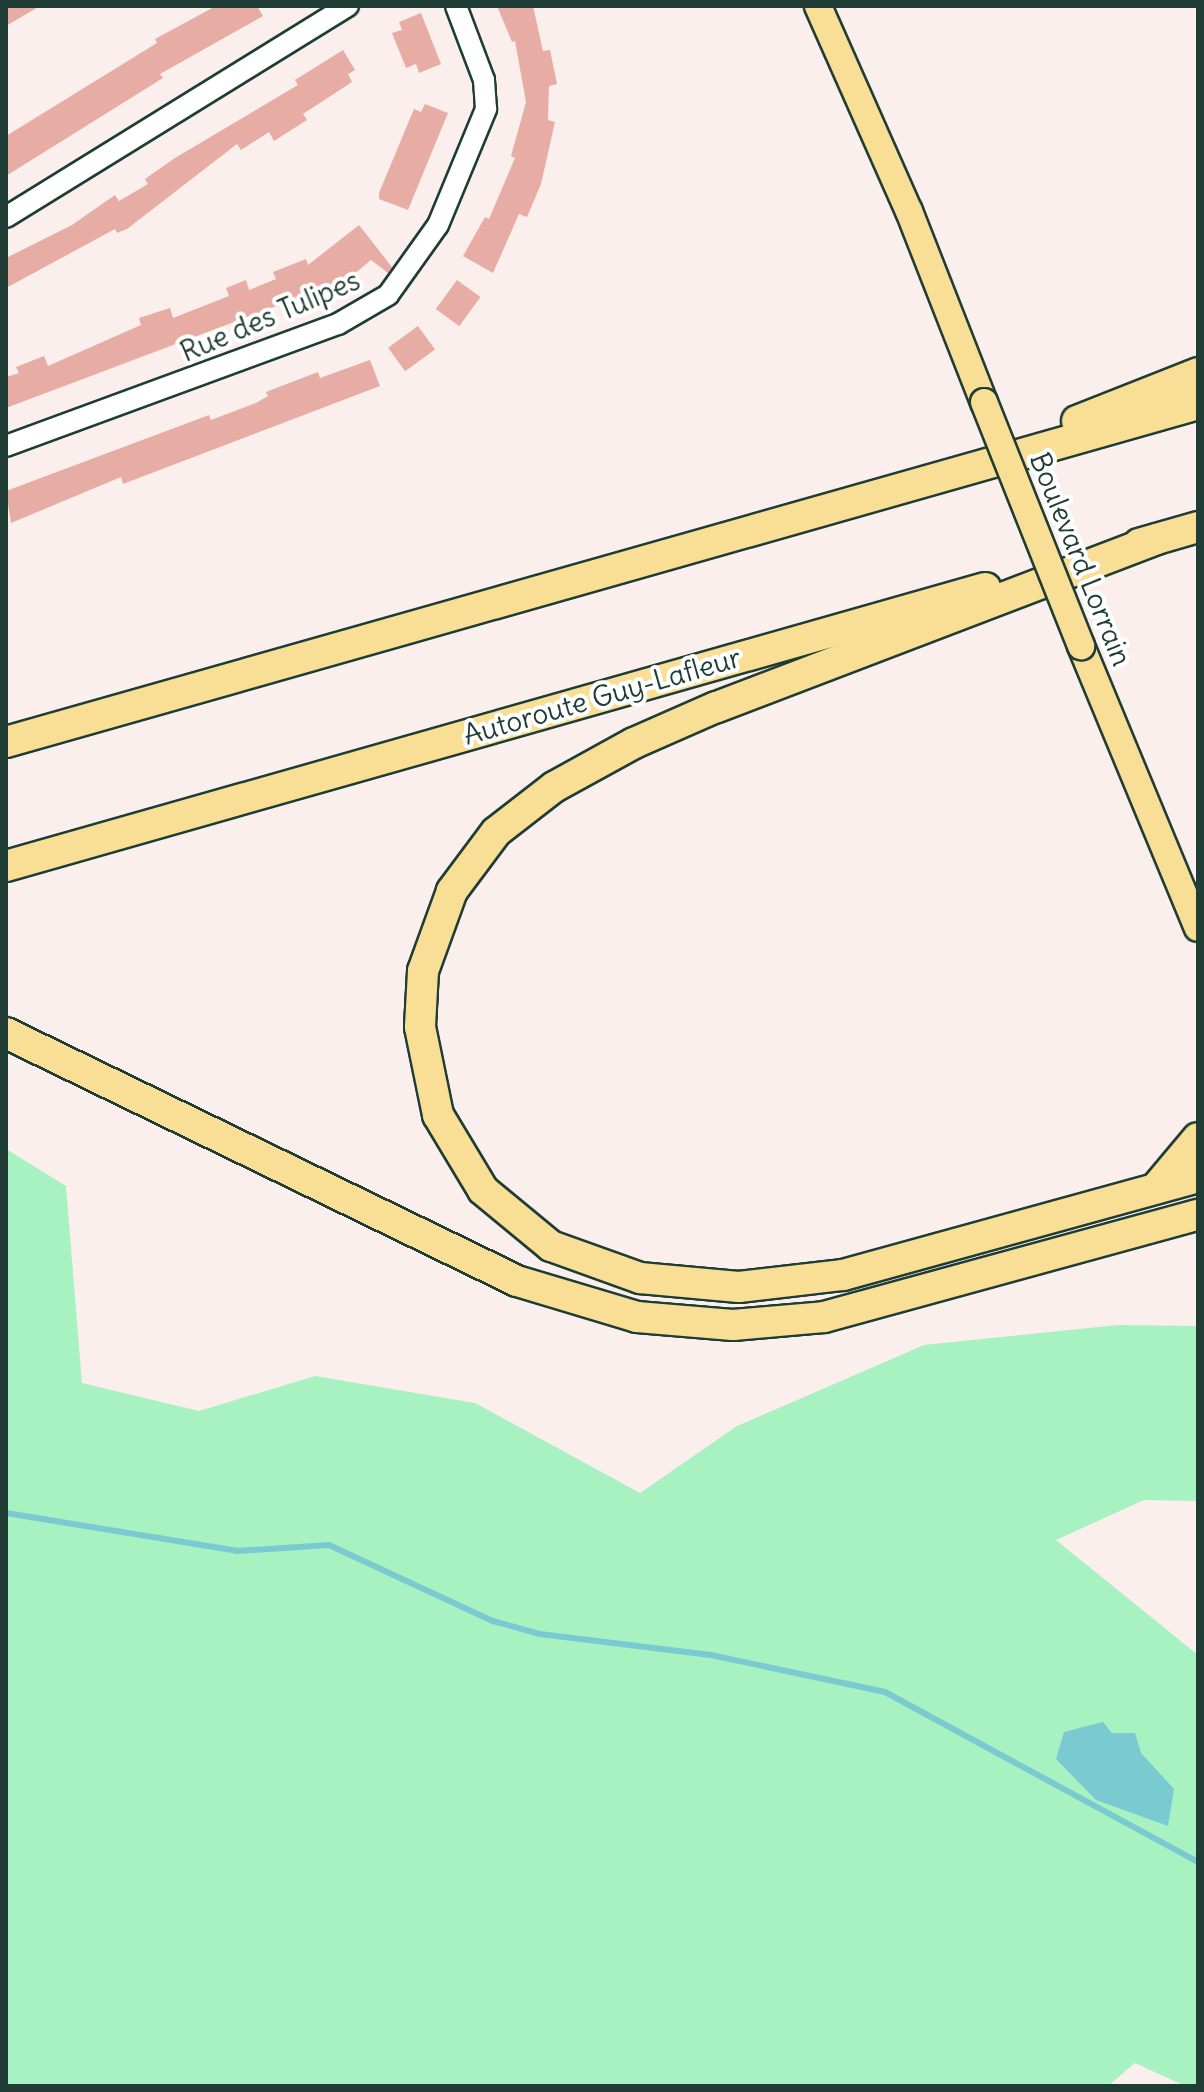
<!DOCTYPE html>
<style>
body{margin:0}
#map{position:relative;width:1204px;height:2092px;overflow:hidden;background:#faefed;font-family:Delius,sans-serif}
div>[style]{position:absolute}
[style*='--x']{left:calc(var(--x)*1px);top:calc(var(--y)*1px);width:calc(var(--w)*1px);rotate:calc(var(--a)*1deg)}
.green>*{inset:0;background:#a8f1c0}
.water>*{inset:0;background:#7acbd1}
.stream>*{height:6px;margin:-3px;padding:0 3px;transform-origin:3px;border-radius:3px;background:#7acbd1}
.building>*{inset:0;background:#e7ada4;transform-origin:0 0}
.roads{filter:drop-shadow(2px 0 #1f3d34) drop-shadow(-2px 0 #1f3d34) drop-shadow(0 2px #1f3d34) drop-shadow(0 -2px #1f3d34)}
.minor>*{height:20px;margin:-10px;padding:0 10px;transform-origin:10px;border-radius:10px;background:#fff}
.major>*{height:26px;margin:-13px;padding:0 13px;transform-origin:13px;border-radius:13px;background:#f9df96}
.highway>*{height:30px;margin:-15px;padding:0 15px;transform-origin:15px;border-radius:15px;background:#f9df96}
.bridges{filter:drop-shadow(2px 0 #1f3d34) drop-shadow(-2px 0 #1f3d34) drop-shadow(0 2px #1f3d34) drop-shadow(0 -2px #1f3d34)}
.major-bridge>*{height:26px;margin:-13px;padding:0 13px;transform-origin:13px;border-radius:13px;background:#f9df96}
span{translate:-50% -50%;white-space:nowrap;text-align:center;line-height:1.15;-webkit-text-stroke:8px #fff;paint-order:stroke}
.street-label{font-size:28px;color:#1f3d34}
.frame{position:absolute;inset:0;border:8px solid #1f3d34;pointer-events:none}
</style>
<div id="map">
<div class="green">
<div style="clip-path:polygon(6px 1149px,66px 1186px,82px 1383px,199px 1411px,315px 1376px,475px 1403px,640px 1493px,737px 1426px,924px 1345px,1118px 1325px,1198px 1326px,1198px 1501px,1144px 1500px,1056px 1540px,1198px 1655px,1198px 2086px,1185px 2086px,1135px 2063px,1108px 2086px,6px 2086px)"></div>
</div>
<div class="water">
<div style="clip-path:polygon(1103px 1722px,1112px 1733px,1135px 1733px,1141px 1753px,1174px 1789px,1168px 1826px,1096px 1800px,1056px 1759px,1064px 1732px)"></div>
</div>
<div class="stream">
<div style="--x:6;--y:1513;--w:234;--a:9.3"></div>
<div style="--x:237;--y:1551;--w:92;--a:-3.7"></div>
<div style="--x:329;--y:1545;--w:181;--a:24.9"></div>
<div style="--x:493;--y:1621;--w:49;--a:15.5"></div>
<div style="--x:540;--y:1634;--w:172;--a:7"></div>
<div style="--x:711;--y:1655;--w:178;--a:12"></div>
<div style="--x:885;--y:1692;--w:356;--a:28.5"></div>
</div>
<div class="building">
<div style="clip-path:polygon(6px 6px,40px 6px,6px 26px)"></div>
<div style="clip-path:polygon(216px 6px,257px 6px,263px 16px,160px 74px,163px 78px,6px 176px,6px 136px,157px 43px,155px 39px)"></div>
<div style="clip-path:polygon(497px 6px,533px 6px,543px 51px,550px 50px,557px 84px,549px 86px,548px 120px,555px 122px,541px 184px,527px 217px,519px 214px,493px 273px,463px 256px,485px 217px,489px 219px,515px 158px,511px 156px,526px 102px,515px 41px,512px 42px)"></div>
<div style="clip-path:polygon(421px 13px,441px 64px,419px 73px,416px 64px,406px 68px,392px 33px,402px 30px,399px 22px)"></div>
<div style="clip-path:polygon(343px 50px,355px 70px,348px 74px,352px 82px,303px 114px,307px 120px,274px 141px,269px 132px,241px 150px,237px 144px,127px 229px,117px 233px,115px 229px,6px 288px,6px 258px,72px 225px,115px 195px,119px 201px,148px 184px,145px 179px,175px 158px,298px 85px,295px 80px)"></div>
<div style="clip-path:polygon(425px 104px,448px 113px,408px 210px,379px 199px,379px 193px,414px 109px,421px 112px)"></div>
<div style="clip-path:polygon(359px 225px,392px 267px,388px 273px,371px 260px,348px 279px,6px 408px,6px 377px,19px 373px,16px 367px,44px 356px,48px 366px,141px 325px,139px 318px,170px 308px,173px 318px,229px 296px,226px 288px,246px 280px,249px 290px,276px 279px,273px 272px,306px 259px,308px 265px)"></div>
<div style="left:457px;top:280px;width:29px;height:36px;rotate:36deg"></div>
<div style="left:418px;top:326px;width:29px;height:37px;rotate:54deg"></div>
<div style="clip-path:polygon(370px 360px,380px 386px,123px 484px,121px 477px,11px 523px,6px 491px,209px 415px,211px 420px,256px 403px,268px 396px,266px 392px,318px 372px,320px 378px)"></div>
</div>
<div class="roads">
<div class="minor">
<div style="--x:6;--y:217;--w:402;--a:-31.7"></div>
<div style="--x:6;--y:446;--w:354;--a:-20.2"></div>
<div style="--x:338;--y:324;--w:58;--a:-30.1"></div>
<div style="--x:388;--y:295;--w:86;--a:-54.5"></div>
<div style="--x:438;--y:225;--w:126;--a:-67.5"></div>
<div style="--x:486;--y:109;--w:29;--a:-94"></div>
<div style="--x:484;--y:80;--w:79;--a:-110.7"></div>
</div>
<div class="major">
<div style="--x:818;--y:6;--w:224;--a:66.1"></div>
<div style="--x:909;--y:211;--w:205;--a:68.6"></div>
<div style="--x:1081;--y:646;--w:305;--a:67.5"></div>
</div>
<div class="highway">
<div style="--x:1077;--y:421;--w:130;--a:-21.6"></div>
<div style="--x:1157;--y:539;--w:472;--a:159.1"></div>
<div style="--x:716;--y:707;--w:90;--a:156.3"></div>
<div style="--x:634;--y:743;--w:91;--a:151.2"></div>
<div style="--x:554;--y:787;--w:73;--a:142.2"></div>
<div style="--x:496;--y:832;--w:74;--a:126.7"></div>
<div style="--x:452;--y:891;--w:85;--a:109.9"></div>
<div style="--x:423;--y:971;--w:56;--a:93.1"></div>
<div style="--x:420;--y:1027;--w:90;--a:78.4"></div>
<div style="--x:438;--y:1115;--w:87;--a:59"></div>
<div style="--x:483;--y:1190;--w:88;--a:39.5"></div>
<div style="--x:551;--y:1246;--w:95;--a:19.8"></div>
<div style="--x:640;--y:1278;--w:99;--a:5.2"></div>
<div style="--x:739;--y:1287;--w:105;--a:-6.6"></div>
<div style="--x:843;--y:1275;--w:368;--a:-15.4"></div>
<div style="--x:1139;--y:544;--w:61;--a:-16.1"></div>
<div style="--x:6;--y:742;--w:1239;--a:-15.83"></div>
<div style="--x:6;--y:866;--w:1018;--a:-15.85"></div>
<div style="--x:6;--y:1033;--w:568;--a:25.89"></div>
<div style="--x:517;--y:1281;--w:125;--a:16.7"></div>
<div style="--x:637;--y:1317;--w:96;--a:4.8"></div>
<div style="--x:733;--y:1325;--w:91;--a:-5"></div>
<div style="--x:824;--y:1317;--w:388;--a:-15.3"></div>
<div style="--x:1156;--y:1188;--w:65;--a:-50"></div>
</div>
</div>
<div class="bridges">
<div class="major-bridge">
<div style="--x:984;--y:402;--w:263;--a:68.3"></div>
</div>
</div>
<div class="street-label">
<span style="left:270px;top:316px;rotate:-23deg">Rue des Tulipes</span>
<span style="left:1081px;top:559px;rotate:68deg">Boulevard Lorrain</span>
<span style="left:602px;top:696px;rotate:-16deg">Autoroute Guy-Lafleur</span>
</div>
<div class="frame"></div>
</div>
